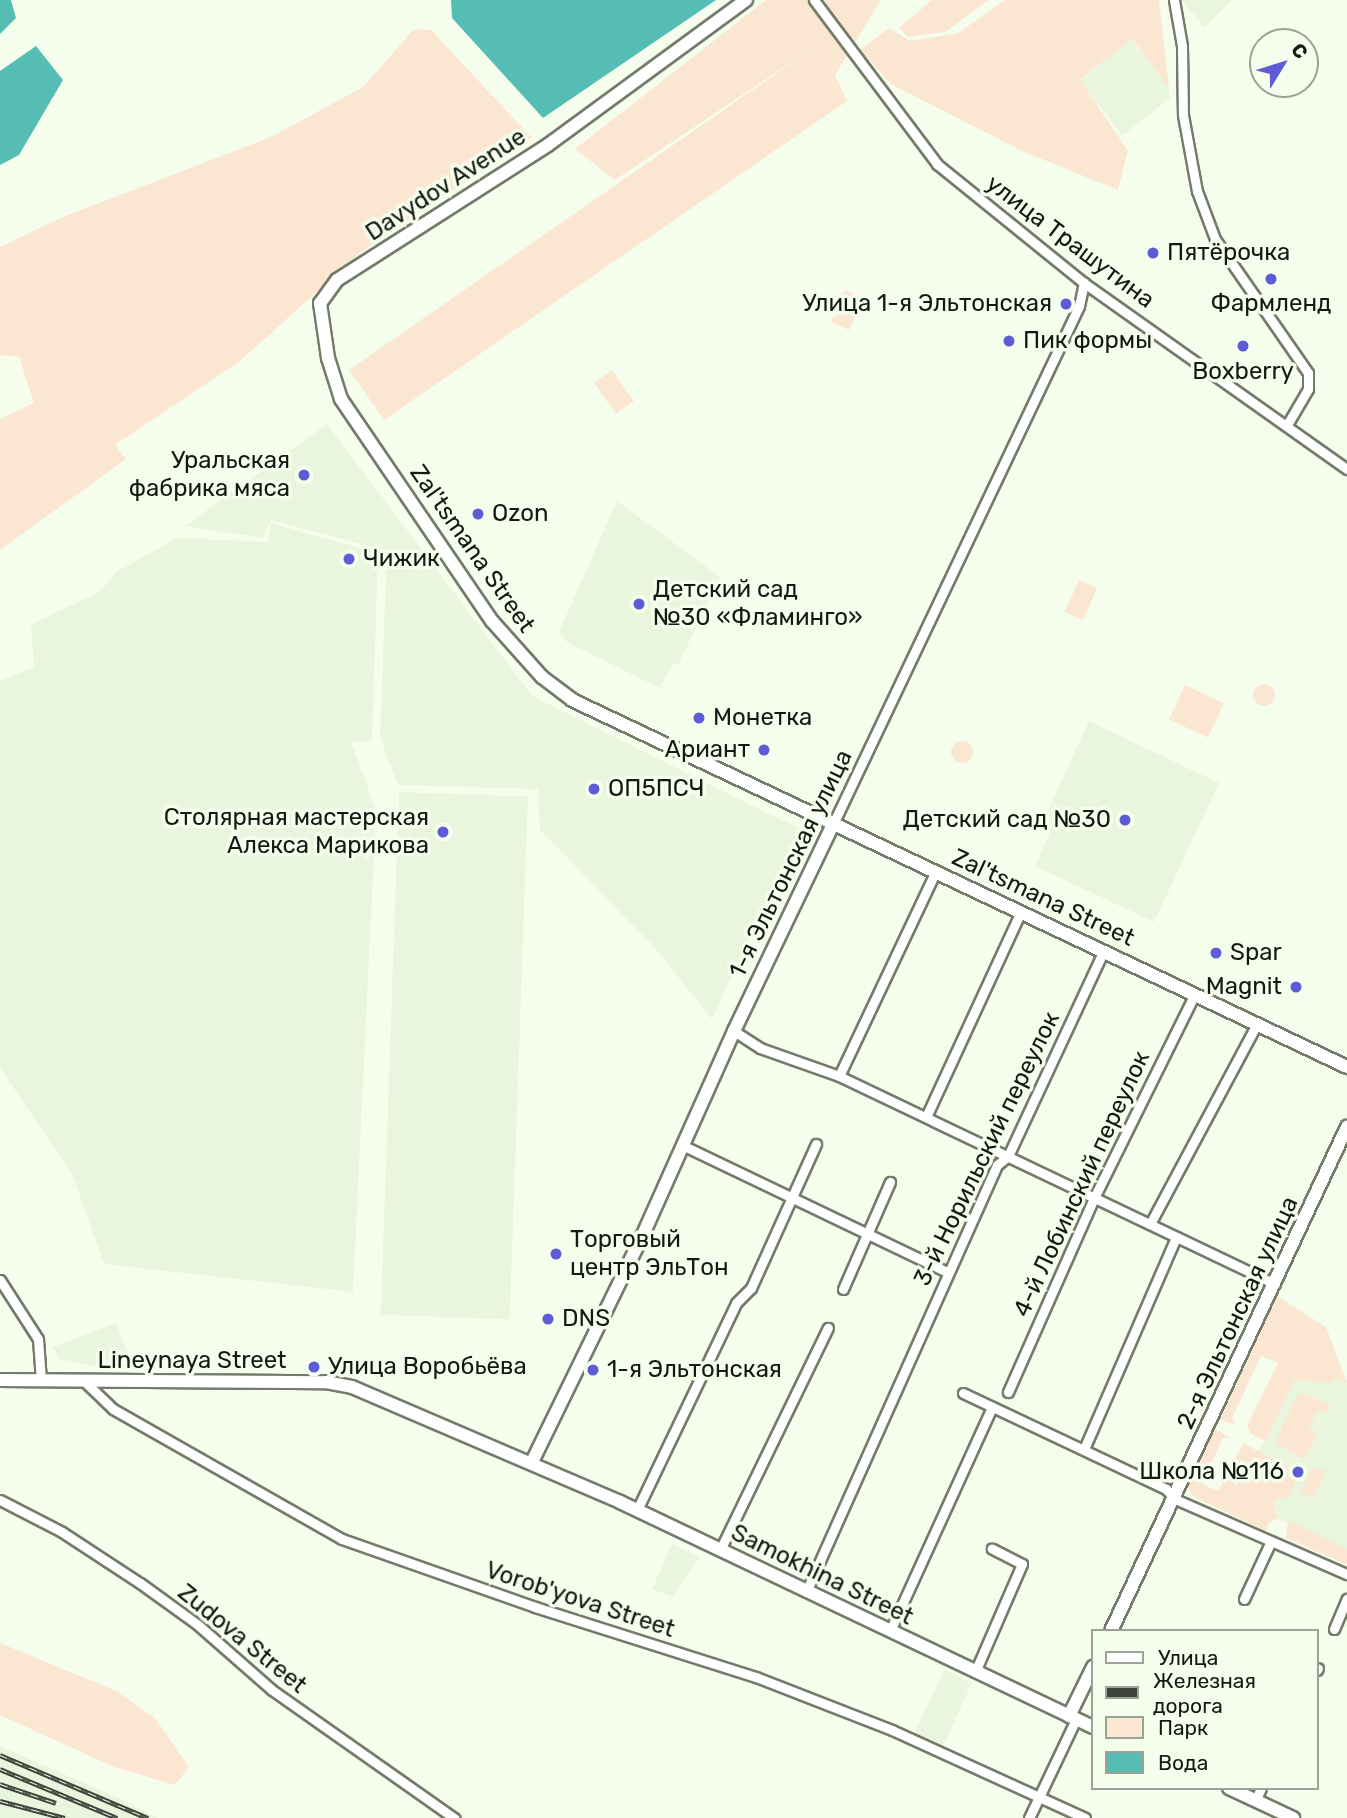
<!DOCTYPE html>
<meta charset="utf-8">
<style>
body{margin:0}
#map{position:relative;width:1347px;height:1818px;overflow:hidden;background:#f5feec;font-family:Rubik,sans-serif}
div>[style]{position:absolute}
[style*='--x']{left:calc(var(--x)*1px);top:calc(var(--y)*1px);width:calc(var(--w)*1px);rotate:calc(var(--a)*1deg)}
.built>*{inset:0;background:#e9f5dc;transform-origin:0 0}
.green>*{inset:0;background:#fbe6d2;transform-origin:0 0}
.round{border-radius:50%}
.water>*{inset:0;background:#56bdb5}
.roads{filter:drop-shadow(2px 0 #747b6b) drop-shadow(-2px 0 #747b6b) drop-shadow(0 2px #747b6b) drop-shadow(0 -2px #747b6b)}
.street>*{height:9px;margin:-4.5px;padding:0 4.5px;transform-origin:4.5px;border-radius:4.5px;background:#fff}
.secondary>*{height:12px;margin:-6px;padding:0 6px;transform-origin:6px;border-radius:6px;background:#fff}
.rail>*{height:5px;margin-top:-2.5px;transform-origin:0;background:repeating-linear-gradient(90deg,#f5feec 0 8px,#3f433b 0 16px);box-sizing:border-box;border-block:2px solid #3f433b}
.dots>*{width:19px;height:19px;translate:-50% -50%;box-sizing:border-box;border:4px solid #f5feec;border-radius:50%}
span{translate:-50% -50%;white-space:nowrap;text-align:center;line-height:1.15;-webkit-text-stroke:7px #f5feec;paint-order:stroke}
.street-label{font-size:24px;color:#161812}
.poi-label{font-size:24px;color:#161812}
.left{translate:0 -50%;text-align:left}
.right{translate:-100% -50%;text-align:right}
.legend{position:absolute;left:1091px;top:1629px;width:228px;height:161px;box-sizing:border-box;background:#f5feec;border:2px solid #9ca295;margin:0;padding:9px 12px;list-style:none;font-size:21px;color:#161812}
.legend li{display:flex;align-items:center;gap:14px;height:35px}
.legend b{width:35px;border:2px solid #9ca295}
.north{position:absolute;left:1249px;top:28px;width:70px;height:70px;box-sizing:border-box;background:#f5feec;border:2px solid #9ca295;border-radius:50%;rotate:52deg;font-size:19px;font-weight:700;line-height:28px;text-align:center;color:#161812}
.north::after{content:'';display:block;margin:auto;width:24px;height:32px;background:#5e5cd4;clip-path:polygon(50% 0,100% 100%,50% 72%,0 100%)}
</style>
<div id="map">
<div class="built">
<div style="clip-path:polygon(1181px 0,1233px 0,1205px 27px)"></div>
<div style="clip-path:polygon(1131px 39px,1169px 88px,1170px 98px,1122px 136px,1080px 80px)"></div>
<div style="clip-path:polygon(327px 424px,532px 696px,800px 829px,712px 1019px,654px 947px,540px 830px,538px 789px,398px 785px,380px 737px,387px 551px,271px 520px,263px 538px,185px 526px)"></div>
<div style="clip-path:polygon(617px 501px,720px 577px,678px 665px,673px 664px,660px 688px,568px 643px,559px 632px)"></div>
<div style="clip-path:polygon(271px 523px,378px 553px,372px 741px,351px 741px,376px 811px,353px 1292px,104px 1264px,72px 1174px,0 1068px,0 681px,34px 667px,31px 625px,101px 591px,116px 572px,177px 538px,268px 542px)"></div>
<div style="clip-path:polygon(1089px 721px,1219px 783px,1154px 922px,1035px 866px,1051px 830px,1048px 810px)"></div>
<div style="left:399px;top:792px;width:129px;height:523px;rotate:2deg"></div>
<div style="clip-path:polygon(116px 1323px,129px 1357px,94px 1366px,59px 1359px,53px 1347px)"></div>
<div style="clip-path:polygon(1302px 1360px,1347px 1381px,1347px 1552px,1237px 1499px)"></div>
<div style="clip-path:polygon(672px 1544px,699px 1557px,673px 1597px,652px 1589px)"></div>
<div style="left:944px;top:1670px;width:31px;height:71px;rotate:25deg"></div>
<div style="clip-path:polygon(0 1746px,123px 1800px,158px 1818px,0 1818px)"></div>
</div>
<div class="green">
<div style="clip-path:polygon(766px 0,881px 0,835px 75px,847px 101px,384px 420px,349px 370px,816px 46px,615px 180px,575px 149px)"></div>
<div style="clip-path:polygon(932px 0,989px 0,945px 32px,908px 37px,899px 28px)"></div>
<div style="clip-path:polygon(1005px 0,1159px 0,1169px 88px,1132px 39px,1080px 79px,1128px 151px,1118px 190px,1022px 151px,891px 84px,860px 50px,889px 28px,910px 41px,958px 33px)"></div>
<div style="clip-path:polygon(414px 29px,431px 30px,532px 138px,361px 252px,240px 361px,115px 445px,126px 459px,0 550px,0 419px,34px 403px,19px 357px,0 355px,0 247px,63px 217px,271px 137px,363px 87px)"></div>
<div style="left:845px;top:290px;width:20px;height:35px;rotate:24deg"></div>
<div style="left:612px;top:370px;width:38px;height:22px;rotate:55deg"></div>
<div style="left:1079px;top:580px;width:20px;height:35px;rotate:24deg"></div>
<div class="round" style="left:1253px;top:684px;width:22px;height:22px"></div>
<div style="left:1185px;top:685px;width:43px;height:38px;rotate:25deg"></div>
<div class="round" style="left:951px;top:741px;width:22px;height:22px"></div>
<div style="clip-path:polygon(1277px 1296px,1326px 1327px,1347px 1383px,1337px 1378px,1330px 1383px,1295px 1379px,1266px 1441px,1251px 1434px,1247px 1426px,1278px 1363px,1261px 1356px,1232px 1418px,1236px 1425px,1220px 1420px)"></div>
<div style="clip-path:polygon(1303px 1393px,1331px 1406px,1327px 1414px,1318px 1410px,1309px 1428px,1318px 1434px,1304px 1459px,1275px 1444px,1297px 1395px)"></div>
<div style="clip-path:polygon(1214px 1428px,1231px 1438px,1223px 1438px,1202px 1484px,1218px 1491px,1243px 1443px,1299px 1472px,1288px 1498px,1276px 1499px,1273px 1506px,1278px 1518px,1269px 1523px,1266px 1531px,1194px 1497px,1187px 1486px)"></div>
<div style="clip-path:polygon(1312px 1468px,1326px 1471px,1313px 1498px,1301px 1492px)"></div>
<div style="clip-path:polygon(1288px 1521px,1347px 1549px,1347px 1565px,1286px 1538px)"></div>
<div style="clip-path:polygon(0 1643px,116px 1691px,155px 1718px,189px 1767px,175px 1785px,114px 1767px,0 1715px)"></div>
</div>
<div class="water">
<div style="clip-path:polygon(0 0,11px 0,16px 18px,0 34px)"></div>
<div style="clip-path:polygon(451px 0,716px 0,543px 118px,452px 18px)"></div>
<div style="clip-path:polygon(36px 46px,63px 80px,19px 155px,0 165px,0 71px)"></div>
</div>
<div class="roads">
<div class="street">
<div style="--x:814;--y:0;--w:205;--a:53.1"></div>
<div style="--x:937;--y:164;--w:189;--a:39"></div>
<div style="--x:1084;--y:283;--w:322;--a:35.3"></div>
<div style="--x:1174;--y:0;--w:47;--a:80.1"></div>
<div style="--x:1182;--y:46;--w:69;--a:89.2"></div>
<div style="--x:1183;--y:115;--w:77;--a:79.6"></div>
<div style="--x:1197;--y:191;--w:51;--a:69.4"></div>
<div style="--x:1215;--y:239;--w:163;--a:55.2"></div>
<div style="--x:1308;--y:373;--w:16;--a:90"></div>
<div style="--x:1308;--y:389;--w:42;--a:120.3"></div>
<div style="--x:834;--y:822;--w:571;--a:-64.6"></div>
<div style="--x:1079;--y:306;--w:24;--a:-78"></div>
<div style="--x:734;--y:1031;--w:31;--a:33"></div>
<div style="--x:760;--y:1048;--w:84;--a:19.5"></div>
<div style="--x:839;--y:1076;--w:483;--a:25.5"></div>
<div style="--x:839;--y:1076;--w:227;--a:-64.7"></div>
<div style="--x:926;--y:1117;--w:227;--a:-65.2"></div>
<div style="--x:682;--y:1145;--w:294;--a:25.6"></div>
<div style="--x:1150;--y:1224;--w:227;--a:-61.9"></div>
<div style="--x:0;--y:1280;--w:70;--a:57.2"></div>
<div style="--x:38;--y:1339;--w:42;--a:85.9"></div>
<div style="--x:843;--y:1289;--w:117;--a:-66.3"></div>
<div style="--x:84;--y:1381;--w:40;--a:44"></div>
<div style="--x:113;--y:1409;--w:263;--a:29.6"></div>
<div style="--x:342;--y:1539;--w:205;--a:19.4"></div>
<div style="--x:535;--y:1607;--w:232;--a:17.6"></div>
<div style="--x:756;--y:1677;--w:146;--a:21.3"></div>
<div style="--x:892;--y:1730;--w:212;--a:24.5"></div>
<div style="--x:1008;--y:1392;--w:212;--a:-66.1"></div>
<div style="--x:1094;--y:1198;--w:228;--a:-63.7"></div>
<div style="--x:963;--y:1393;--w:225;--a:25.3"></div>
<div style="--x:1166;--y:1489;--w:13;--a:48"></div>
<div style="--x:1175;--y:1499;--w:188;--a:23.6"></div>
<div style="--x:1084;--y:1449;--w:231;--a:-66.5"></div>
<div style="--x:0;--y:1500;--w:70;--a:27.3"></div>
<div style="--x:62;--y:1532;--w:93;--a:33.2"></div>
<div style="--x:140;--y:1583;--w:72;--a:35.9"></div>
<div style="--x:198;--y:1625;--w:98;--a:41.3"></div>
<div style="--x:272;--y:1690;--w:223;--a:35.1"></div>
<div style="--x:637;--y:1510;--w:229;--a:-64.4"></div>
<div style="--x:736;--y:1303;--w:21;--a:-45"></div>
<div style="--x:751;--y:1288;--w:158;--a:-65.7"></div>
<div style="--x:720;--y:1550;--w:247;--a:-64.1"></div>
<div style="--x:806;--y:1592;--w:468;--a:-65.9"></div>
<div style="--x:997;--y:1165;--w:14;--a:-39"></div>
<div style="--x:1008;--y:1156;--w:227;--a:-65"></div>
<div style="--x:1244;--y:1599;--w:64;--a:-65"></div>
<div style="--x:1334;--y:1629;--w:33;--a:-67"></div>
<div style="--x:890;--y:1631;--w:246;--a:-65.5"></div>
<div style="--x:1317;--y:1670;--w:2;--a:-63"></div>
<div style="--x:975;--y:1672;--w:118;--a:-66.5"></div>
<div style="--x:1022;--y:1564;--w:34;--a:-153"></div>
<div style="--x:1255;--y:1801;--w:14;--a:-65"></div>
<div style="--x:1029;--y:1818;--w:110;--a:-64.6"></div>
</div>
<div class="secondary">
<div style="--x:746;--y:0;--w:245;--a:143.8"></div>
<div style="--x:548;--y:145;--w:250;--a:147.4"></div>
<div style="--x:337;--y:280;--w:29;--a:126"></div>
<div style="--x:320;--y:303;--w:56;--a:81.7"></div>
<div style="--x:328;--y:358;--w:43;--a:72.4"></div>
<div style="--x:341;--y:399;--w:268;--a:55.8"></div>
<div style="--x:492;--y:621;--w:75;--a:48.2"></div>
<div style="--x:542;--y:677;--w:38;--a:37"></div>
<div style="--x:572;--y:700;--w:858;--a:25.34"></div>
<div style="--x:0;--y:1380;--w:326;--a:0.4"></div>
<div style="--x:326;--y:1382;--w:26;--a:11"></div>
<div style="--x:352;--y:1387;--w:292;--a:23.2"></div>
<div style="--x:620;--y:1502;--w:524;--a:25.44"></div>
<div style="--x:532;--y:1462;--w:248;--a:-64"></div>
<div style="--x:641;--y:1239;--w:228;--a:-65.9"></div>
<div style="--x:734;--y:1031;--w:232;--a:-64.4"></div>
<div style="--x:1111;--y:1631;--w:557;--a:-64.91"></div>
<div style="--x:1069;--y:1716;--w:55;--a:-63.9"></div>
<div style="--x:1229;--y:1788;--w:71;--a:25.1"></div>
</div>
</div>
<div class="rail">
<div style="--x:0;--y:1755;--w:161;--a:23.1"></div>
<div style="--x:0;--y:1769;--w:127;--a:22.7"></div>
<div style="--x:0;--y:1784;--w:59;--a:18.7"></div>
<div style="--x:0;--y:1801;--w:67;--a:14.7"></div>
</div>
<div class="dots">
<div style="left:1153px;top:253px;background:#5e5cd4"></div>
<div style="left:1271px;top:279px;background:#5e5cd4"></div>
<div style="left:1066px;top:304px;background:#5e5cd4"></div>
<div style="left:1009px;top:341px;background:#5e5cd4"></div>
<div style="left:1243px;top:346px;background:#5e5cd4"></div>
<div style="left:304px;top:475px;background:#5e5cd4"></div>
<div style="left:478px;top:514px;background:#5e5cd4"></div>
<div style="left:349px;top:559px;background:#5e5cd4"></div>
<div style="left:639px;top:604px;background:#5e5cd4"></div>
<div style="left:699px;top:718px;background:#5e5cd4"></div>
<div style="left:764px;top:750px;background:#5e5cd4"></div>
<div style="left:594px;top:789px;background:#5e5cd4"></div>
<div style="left:1125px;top:820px;background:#5e5cd4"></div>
<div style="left:443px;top:832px;background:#5e5cd4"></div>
<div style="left:1216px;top:953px;background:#5e5cd4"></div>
<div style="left:1296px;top:987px;background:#5e5cd4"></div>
<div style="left:556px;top:1254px;background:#5e5cd4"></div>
<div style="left:548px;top:1319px;background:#5e5cd4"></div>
<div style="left:314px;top:1367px;background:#5e5cd4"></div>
<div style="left:593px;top:1370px;background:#5e5cd4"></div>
<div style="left:1298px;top:1472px;background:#5e5cd4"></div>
</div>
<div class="street-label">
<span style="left:446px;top:185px;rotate:-33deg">Davydov Avenue</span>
<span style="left:1070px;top:242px;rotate:37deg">улица Трашутина</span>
<span style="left:472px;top:549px;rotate:55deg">Zal'tsmana Street</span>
<span style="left:791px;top:864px;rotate:-64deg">1-я Эльтонская улица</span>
<span style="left:1043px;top:898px;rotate:25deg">Zal'tsmana Street</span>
<span style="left:987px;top:1149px;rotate:-64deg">3-й Норильский переулок</span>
<span style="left:1082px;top:1184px;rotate:-65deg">4-й Лобинский переулок</span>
<span style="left:1238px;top:1313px;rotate:-65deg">2-я Эльтонская улица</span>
<span style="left:192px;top:1361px">Lineynaya Street</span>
<span style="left:822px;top:1575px;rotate:26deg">Samokhina Street</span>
<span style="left:580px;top:1600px;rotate:18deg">Vorob'yova Street</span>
<span style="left:242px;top:1639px;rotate:39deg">Zudova Street</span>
</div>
<div class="poi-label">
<span class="left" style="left:1167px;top:253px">Пятёрочка</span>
<span class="right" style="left:1052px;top:304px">Улица 1-я Эльтонская</span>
<span style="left:1271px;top:304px">Фармленд</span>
<span class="left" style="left:1023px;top:341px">Пик формы</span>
<span style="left:1243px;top:372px">Boxberry</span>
<span class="right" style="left:290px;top:475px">Уральская<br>фабрика мяса</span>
<span class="left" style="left:492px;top:514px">Ozon</span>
<span class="left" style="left:363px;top:559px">Чижик</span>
<span class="left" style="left:653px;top:604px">Детский сад<br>№30 «Фламинго»</span>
<span class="left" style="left:713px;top:718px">Монетка</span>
<span class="right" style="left:750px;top:750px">Ариант</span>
<span class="left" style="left:608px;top:789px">ОП5ПСЧ</span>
<span class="right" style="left:429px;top:832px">Столярная мастерская<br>Алекса Марикова</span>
<span class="right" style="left:1111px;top:820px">Детский сад №30</span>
<span class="left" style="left:1230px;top:953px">Spar</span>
<span class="right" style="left:1282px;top:987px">Magnit</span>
<span class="left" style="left:570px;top:1254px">Торговый<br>центр ЭльТон</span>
<span class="left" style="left:562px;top:1319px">DNS</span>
<span class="left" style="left:328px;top:1367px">Улица Воробьёва</span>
<span class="left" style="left:607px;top:1370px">1-я Эльтонская</span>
<span class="right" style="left:1284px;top:1472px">Школа №116</span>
</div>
<ul class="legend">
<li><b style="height:9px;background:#fff"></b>Улица</li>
<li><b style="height:9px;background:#3f433b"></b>Железная дорога</li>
<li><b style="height:19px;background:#fbe6d2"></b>Парк</li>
<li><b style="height:19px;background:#56bdb5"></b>Вода</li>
</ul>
<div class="north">С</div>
</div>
